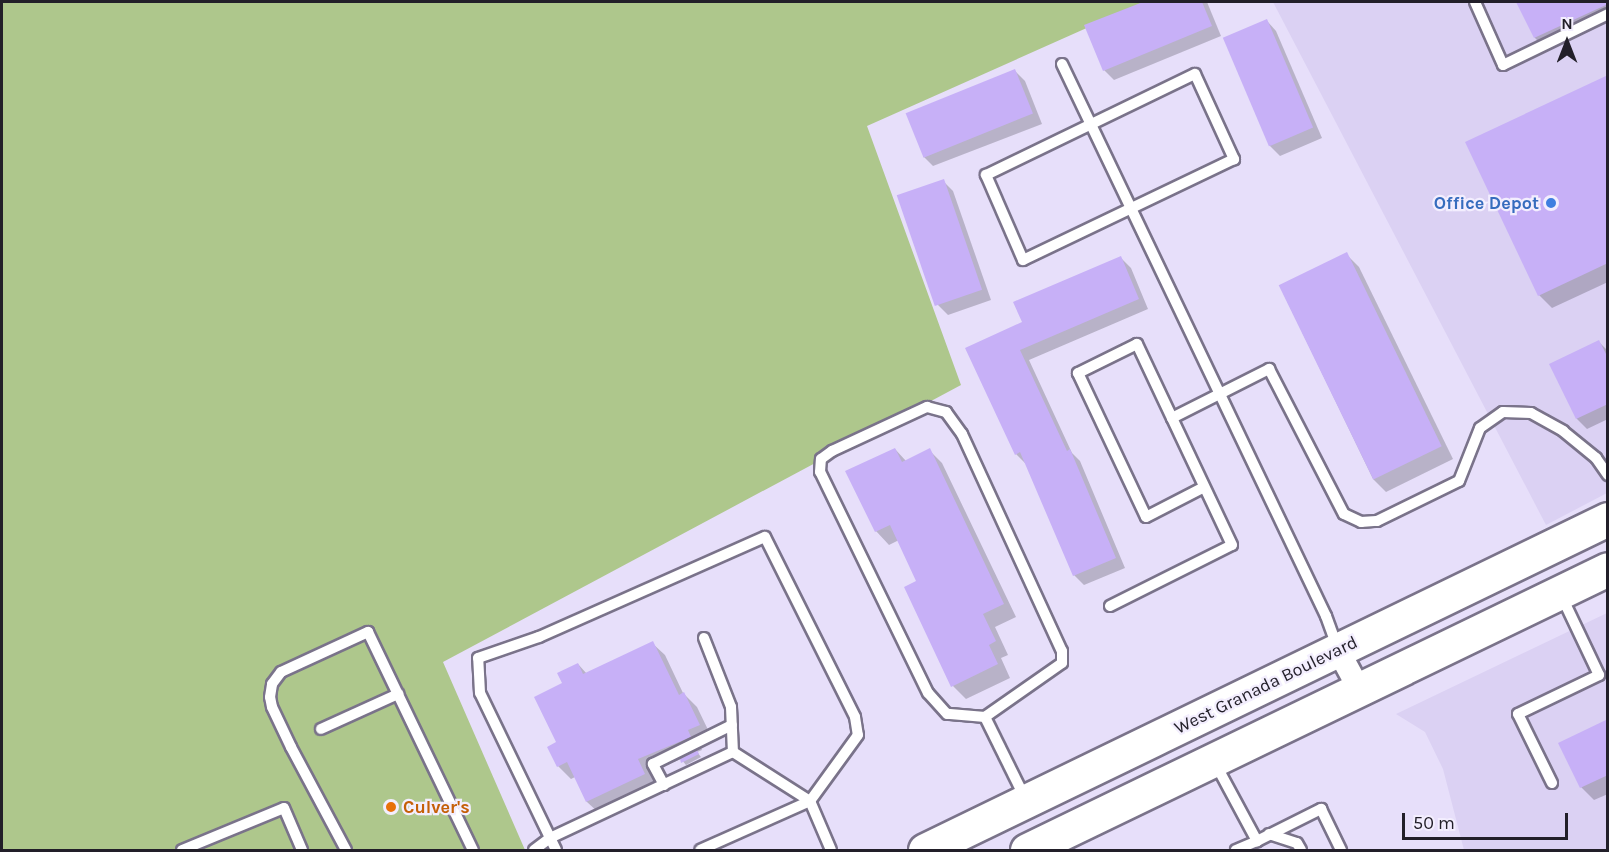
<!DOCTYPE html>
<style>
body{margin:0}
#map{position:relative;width:1609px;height:852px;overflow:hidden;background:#e7dffa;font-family:Karla,sans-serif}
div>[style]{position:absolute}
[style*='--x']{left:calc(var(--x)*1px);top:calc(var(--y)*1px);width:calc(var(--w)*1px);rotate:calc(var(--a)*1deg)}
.built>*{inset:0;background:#dbd1f3}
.green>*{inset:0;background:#aec78c}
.shadow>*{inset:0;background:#0003}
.building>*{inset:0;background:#c7b0f7;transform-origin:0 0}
.roads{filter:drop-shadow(2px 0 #7a738a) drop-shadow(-2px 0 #7a738a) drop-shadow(0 2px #7a738a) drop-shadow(0 -2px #7a738a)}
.service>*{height:10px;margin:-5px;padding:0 5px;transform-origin:5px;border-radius:5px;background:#fff}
.minor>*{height:22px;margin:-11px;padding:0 11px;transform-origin:11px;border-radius:11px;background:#fff}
.primary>*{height:33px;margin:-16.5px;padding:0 16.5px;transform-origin:16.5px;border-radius:16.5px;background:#fff}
.dots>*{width:16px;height:16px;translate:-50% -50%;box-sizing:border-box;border:3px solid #f3eefe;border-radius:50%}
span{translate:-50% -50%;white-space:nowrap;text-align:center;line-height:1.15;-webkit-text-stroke:4.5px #f3eefe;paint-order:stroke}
.shop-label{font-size:18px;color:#366cbe;font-weight:700}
.right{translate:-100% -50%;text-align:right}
.street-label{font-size:18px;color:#221f29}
.food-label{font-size:18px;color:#c56008;font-weight:700}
.left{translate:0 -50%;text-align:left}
.frame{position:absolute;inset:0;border:3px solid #221f29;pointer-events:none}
.north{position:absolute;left:1537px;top:12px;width:60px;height:60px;-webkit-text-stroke:4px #f3eefe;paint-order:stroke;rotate:0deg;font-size:16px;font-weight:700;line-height:24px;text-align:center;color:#221f29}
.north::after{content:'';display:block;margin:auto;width:21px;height:27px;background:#221f29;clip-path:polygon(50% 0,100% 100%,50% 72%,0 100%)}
.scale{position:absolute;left:1402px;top:813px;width:166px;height:27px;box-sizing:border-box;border:3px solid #221f29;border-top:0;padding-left:8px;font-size:18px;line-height:21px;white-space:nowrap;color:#221f29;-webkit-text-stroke:4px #f3eefe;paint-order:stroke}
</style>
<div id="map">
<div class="built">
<div style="clip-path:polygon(1273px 2px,1607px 2px,1607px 493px,1546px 525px)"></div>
<div style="clip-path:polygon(1607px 613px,1607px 850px,1464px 850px,1443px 769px,1425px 732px,1396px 714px)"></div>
</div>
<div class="green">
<div style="clip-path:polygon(2px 2px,1145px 2px,867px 126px,961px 385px,443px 662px,525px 850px,2px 850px)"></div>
</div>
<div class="shadow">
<div style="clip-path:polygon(1147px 2px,1207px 2px,1221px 36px,1114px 80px,1104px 70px,1086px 26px)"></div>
<div style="clip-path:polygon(1518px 2px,1608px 2px,1608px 22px,1548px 51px,1535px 38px)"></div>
<div style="clip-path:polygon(1267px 21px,1276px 31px,1322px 138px,1280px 156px,1270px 146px)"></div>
<div style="clip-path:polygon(1015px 71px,1025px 81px,1042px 124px,933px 166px,923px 156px)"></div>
<div style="clip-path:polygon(1608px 77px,1608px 282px,1552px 308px,1539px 295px)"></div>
<div style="clip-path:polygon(943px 181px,953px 191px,991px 300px,948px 315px,938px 305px)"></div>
<div style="clip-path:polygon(1346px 254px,1359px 267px,1453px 459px,1386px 492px,1373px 479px,1280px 286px)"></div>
<div style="clip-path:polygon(1121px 258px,1131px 268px,1148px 309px,1029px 360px,1072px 453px,1080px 461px,1125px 568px,1084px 585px,1074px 575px,1026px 464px,1016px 454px,967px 349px,1024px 323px)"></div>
<div style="clip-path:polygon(1599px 342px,1608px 351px,1608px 419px,1587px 429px,1577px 419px,1551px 365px)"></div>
<div style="clip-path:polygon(895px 449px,906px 461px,929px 450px,942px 463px,1016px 617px,995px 627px,1008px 655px,1001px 658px,1010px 678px,966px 699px,953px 686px,918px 581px,899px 540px,889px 545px,876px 531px)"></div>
<div style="clip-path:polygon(652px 643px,665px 655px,683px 693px,697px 707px,712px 738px,699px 743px,702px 750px,697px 752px,701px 757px,686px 765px,681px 759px,650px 772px,657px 787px,600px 814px,587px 802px,575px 777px,571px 779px,558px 766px,564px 684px,578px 664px,587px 674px)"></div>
<div style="clip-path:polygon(1608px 721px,1608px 794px,1594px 800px,1581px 787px)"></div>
</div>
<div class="building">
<div style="clip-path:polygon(1143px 2px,1202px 2px,1212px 26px,1103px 71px,1084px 25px)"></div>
<div style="clip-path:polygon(1516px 2px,1608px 2px,1608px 4px,1534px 38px)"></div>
<div style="left:1267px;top:19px;width:118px;height:48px;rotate:67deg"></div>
<div style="left:1015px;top:69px;width:48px;height:118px;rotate:68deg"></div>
<div style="clip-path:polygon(1608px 75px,1608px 263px,1538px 296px,1465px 142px)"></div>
<div style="left:944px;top:179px;width:117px;height:50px;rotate:71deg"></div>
<div style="left:1347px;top:252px;width:216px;height:76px;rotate:64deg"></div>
<div style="clip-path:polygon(1121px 256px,1139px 299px,1020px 350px,1067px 451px,1070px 449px,1116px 558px,1073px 576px,1020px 452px,1015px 455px,965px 348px,1022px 322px,1013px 302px)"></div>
<div style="clip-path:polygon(1599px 340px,1608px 358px,1608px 404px,1576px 419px,1549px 364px)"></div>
<div style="clip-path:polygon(895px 448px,902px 462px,930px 448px,1004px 604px,983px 614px,996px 641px,989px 645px,998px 664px,951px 687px,904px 587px,916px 581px,890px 525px,875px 532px,845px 471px)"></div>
<div style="clip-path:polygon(653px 641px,679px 695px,684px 692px,700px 725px,688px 730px,691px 737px,638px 759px,645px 774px,586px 802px,567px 762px,557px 767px,547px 747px,556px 742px,534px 697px,562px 683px,557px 673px,578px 663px,583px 674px)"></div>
<div style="clip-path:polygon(1608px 719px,1608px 775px,1580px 788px,1558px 743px)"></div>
<div style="clip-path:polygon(697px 750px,699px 754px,681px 763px,680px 759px)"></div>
</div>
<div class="roads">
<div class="service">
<div style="--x:1475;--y:2;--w:69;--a:66"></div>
<div style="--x:1503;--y:65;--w:117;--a:-25.9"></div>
<div style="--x:1062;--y:64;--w:612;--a:64.44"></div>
<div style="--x:1326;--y:616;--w:33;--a:70"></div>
<div style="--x:1195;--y:74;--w:94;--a:65.4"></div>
<div style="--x:1234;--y:159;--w:234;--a:154.4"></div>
<div style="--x:1023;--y:260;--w:93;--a:-113.5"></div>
<div style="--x:986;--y:175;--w:232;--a:-25.8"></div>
<div style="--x:927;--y:407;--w:20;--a:15"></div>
<div style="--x:946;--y:412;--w:27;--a:54"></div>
<div style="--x:962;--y:434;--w:239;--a:65.3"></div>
<div style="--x:1062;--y:651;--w:12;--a:90"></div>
<div style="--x:1062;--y:663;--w:94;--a:145"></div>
<div style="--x:985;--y:717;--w:38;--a:-175"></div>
<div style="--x:947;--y:714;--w:28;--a:-132"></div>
<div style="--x:928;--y:693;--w:246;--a:-116"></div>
<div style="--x:820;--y:472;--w:13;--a:-86"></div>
<div style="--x:821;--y:459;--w:14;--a:-36"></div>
<div style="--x:832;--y:451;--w:105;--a:-24.9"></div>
<div style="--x:1172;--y:418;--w:82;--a:-115.3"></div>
<div style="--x:1137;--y:344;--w:66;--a:153.8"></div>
<div style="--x:1078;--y:373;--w:159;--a:64.7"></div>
<div style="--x:1146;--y:517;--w:65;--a:-27.3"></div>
<div style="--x:1110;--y:606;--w:136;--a:-26.6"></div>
<div style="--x:1232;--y:545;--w:140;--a:-115.3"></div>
<div style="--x:1172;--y:418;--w:109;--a:-26.8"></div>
<div style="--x:1269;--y:369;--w:163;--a:62.7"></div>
<div style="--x:1344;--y:514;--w:19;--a:25"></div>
<div style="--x:1361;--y:522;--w:16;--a:-4"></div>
<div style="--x:1377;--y:521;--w:91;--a:-26"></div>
<div style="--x:1459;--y:481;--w:57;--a:-68.4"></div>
<div style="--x:1480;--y:428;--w:28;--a:-35"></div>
<div style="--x:1503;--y:412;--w:28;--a:2"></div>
<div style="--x:1531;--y:413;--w:37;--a:29"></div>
<div style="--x:1563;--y:431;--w:43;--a:39.3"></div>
<div style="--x:1596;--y:458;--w:21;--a:55"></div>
<div style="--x:704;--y:638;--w:74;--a:68.6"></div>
<div style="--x:731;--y:707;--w:45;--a:87.5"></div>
<div style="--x:985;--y:717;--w:90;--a:63.7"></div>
<div style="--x:321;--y:729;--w:85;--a:-24.4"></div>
<div style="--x:1215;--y:763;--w:89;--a:61.7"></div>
<div style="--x:1257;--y:841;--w:23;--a:157"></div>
<div style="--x:1552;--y:783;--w:77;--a:-116.2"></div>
<div style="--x:1518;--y:714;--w:90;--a:-25.7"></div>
<div style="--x:1599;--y:675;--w:89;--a:-115.4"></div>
<div style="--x:664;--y:785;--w:24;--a:-118"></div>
<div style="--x:653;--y:764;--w:88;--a:-26.3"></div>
<div style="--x:1269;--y:834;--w:29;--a:18"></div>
<div style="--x:1297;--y:843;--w:8;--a:60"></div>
<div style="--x:1257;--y:841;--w:72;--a:-26.6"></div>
<div style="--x:1321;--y:809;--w:46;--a:64"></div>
<div style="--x:182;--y:850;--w:110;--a:-22.4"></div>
<div style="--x:284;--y:808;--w:46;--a:66.8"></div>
<div style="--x:346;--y:850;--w:117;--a:-118.1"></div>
<div style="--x:291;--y:747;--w:44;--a:-115.4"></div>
<div style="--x:272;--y:707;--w:10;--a:-101"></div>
<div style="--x:270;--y:697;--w:13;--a:-81"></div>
<div style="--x:272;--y:684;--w:15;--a:-53"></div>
<div style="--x:281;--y:672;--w:96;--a:-24.7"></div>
<div style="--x:368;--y:632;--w:242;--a:64.3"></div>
<div style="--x:534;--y:850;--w:20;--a:-37"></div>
<div style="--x:550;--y:838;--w:202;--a:-25.2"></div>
<div style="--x:733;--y:752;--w:91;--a:32.5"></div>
<div style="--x:810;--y:801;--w:53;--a:66.8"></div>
<div style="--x:556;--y:850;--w:174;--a:-115.8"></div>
<div style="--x:480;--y:693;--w:35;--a:-93"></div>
<div style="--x:478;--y:658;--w:65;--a:-19"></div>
<div style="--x:539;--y:637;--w:247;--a:-23.9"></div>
<div style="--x:765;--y:537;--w:201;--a:63.4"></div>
<div style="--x:855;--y:717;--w:18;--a:81"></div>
<div style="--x:858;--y:735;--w:82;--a:126"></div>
<div style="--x:810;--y:801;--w:120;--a:156"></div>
</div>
<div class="minor">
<div style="--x:1338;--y:650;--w:44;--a:61.7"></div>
</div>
<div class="primary">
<div style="--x:925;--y:850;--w:759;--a:-25.86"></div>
<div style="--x:1027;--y:850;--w:645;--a:-25.81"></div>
</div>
</div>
<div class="dots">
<div style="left:1551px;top:203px;background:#3f7fe0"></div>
<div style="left:391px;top:807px;background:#e8710a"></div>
</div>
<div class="shop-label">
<span class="right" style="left:1539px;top:203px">Office Depot</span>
</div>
<div class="street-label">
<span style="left:1266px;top:685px;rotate:-26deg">West Granada Boulevard</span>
</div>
<div class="food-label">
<span class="left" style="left:403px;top:807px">Culver's</span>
</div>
<div class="frame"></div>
<div class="north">N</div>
<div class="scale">50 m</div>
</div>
